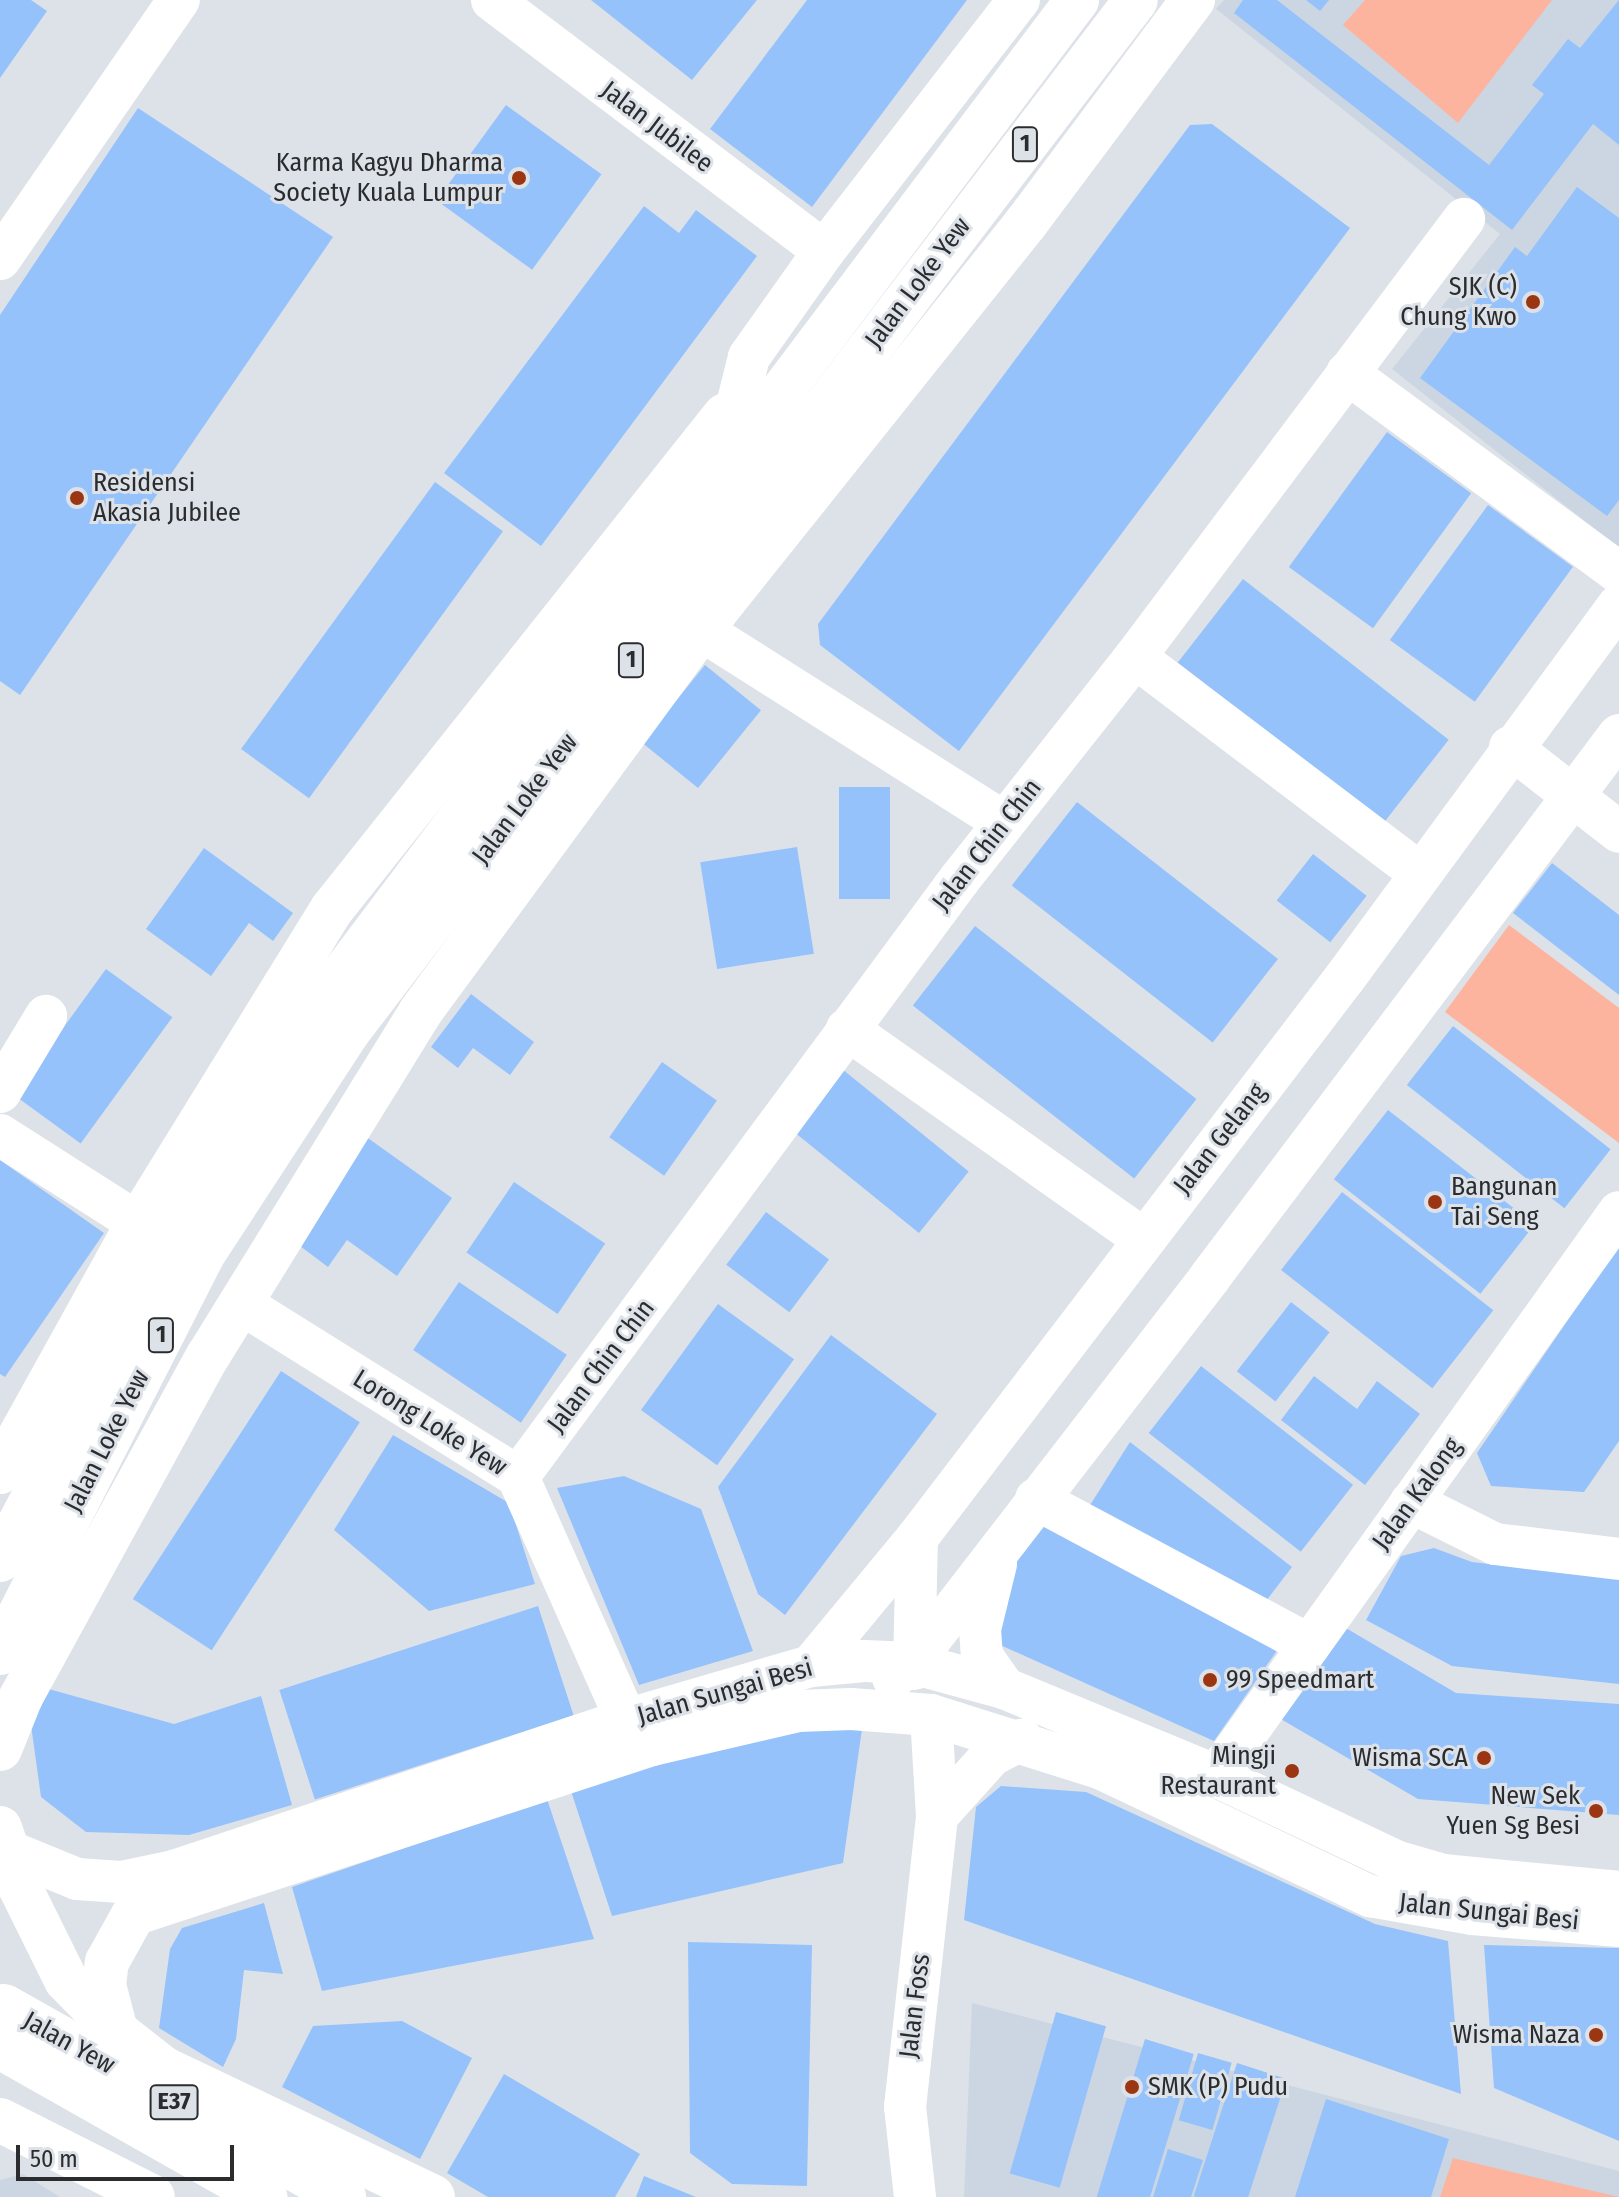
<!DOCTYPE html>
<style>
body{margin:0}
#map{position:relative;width:1619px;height:2197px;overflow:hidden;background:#dde2e9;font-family:"Fira Sans Condensed",sans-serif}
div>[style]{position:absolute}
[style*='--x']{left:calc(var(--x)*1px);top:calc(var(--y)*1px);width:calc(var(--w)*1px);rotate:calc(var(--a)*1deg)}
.built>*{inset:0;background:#ccd6e2}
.green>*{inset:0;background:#fdb49e}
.building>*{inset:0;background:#95c2fa;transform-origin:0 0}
.minor>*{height:42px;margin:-21px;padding:0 21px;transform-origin:21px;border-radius:21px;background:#fff}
.major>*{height:44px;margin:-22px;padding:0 22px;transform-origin:22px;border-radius:22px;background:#fff}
.highway>*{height:44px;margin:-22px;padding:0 22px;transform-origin:22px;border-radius:22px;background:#fff}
.dots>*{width:22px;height:22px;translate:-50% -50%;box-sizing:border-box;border:4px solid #dde2e9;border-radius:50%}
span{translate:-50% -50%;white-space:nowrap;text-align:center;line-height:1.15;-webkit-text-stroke:6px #dde2e9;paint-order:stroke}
.shield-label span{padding:2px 6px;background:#dde2e9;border:2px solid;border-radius:6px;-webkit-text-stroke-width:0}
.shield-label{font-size:24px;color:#2a2c2e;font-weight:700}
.street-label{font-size:26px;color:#2a2c2e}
.poi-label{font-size:26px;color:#2a2c2e}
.right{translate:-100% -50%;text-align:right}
.left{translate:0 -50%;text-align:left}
.scale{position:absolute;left:16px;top:2145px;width:218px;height:36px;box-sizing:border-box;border:4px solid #2a2c2e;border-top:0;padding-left:10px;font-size:24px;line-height:28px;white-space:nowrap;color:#2a2c2e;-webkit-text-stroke:6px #dde2e9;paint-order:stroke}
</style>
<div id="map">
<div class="built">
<div style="clip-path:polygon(1224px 0,1619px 0,1619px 548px,1392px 369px,1500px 234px,1216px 9px)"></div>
<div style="clip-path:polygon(972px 2003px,1619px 2171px,1619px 2197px,964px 2197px)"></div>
<div style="clip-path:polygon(23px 2174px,60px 2197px,0 2197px,0 2180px)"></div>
</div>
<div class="green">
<div style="clip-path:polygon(1365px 0,1552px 0,1458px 123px,1343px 25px)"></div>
<div style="clip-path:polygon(1509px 925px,1619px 1008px,1619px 1143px,1445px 1012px)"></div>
<div style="clip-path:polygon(1453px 2158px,1619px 2197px,1440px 2197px)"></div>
</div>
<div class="building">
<div style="clip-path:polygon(0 0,31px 0,47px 11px,0 78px)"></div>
<div style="clip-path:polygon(591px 0,757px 0,692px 80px)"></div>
<div style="clip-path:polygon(807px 0,967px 0,812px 207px,710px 129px)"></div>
<div style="clip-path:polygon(1243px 0,1277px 0,1489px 165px,1544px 94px,1532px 85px,1568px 39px,1580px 48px,1619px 0,1619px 145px,1593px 124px,1512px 230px,1234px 13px)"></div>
<div style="clip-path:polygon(1306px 0,1329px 0,1320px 11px)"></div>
<div style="left:506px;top:105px;width:118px;height:118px;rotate:36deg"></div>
<div style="clip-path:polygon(138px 108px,333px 237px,20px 695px,0 681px,0 315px)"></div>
<div style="clip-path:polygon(1212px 124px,1350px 228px,959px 751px,820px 645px,818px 624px,1190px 125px)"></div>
<div style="clip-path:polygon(1577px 187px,1619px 218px,1619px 500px,1607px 516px,1420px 378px,1515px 247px,1527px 256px)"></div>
<div style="clip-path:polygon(644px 206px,679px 233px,696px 210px,757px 256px,541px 546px,444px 473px)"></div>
<div style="left:1387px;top:432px;width:104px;height:167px;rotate:36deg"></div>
<div style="left:435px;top:482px;width:84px;height:330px;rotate:36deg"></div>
<div style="left:1488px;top:505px;width:105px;height:167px;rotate:36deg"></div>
<div style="left:1243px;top:579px;width:261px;height:106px;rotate:38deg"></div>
<div style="left:705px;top:665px;width:72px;height:100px;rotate:39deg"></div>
<div style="left:839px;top:787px;width:51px;height:112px"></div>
<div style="left:1077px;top:802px;width:255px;height:106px;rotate:38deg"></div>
<div style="left:797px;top:847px;width:108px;height:98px;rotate:81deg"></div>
<div style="clip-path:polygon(204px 848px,293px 913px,273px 941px,249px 923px,211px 976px,146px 929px)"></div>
<div style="left:1313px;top:854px;width:68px;height:59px;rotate:38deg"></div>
<div style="clip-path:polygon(1552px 863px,1619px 915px,1619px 995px,1513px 913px)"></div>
<div style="left:975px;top:926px;width:281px;height:101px;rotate:38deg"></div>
<div style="left:106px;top:969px;width:82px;height:156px;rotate:36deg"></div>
<div style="clip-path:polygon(471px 994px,534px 1042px,510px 1075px,473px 1048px,458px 1068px,431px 1047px)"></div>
<div style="left:1453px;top:1026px;width:200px;height:75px;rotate:38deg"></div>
<div style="left:662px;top:1062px;width:67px;height:92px;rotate:35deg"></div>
<div style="left:842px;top:1069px;width:163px;height:79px;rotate:39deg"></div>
<div style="left:1388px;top:1110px;width:186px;height:88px;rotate:38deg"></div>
<div style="clip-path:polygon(365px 1136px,452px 1198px,397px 1276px,347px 1240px,328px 1267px,292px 1240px)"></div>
<div style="clip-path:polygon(0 1160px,104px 1233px,5px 1377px,0 1374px)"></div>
<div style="left:514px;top:1182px;width:110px;height:85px;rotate:34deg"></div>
<div style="left:1342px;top:1192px;width:192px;height:99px;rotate:38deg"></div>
<div style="left:766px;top:1212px;width:79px;height:66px;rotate:37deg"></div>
<div style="clip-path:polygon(1619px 1245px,1619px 1441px,1584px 1492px,1491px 1486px,1477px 1453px)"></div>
<div style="left:459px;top:1282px;width:130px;height:82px;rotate:34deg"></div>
<div style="left:1291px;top:1302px;width:49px;height:88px;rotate:38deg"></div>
<div style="left:718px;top:1304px;width:94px;height:131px;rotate:36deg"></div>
<div style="clip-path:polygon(831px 1335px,937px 1414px,785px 1615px,758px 1594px,718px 1487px)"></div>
<div style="left:1201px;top:1366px;width:193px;height:85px;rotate:38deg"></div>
<div style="left:281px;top:1371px;width:94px;height:272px;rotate:33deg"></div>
<div style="clip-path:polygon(1314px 1376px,1357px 1409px,1377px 1381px,1420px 1414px,1365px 1485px,1281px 1420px)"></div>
<div style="clip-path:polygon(393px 1435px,509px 1503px,535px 1584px,429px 1611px,334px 1530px)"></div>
<div style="clip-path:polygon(1130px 1442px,1292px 1567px,1263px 1605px,1085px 1513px)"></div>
<div style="clip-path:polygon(624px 1476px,701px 1509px,753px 1651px,639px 1685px,557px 1488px)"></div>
<div style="clip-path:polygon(1047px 1518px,1283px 1642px,1214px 1741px,998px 1644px,1012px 1566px)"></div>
<div style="clip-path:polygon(1434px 1548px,1472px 1562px,1619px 1579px,1619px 1684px,1452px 1666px,1366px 1620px,1401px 1556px)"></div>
<div style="left:538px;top:1606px;width:115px;height:272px;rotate:72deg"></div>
<div style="clip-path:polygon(1334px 1621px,1456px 1693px,1619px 1704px,1619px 1815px,1418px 1799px,1279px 1718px)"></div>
<div style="clip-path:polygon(38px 1686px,174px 1724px,261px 1696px,292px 1805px,189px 1835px,86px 1832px,41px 1797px,31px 1725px)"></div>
<div style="clip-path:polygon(862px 1729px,843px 1863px,612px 1916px,568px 1782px,752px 1732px)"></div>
<div style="clip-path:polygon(1001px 1786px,1086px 1792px,1375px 1924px,1448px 1941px,1461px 2094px,964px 1920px,976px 1807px)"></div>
<div style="clip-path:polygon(547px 1799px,594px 1939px,322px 1991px,292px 1887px)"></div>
<div style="clip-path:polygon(264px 1903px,283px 1974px,244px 1970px,236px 2039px,223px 2067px,159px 2028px,170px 1949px,182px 1928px)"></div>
<div style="clip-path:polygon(688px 1942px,812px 1945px,807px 2186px,732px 2184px,690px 2153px)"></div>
<div style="clip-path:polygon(1484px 1945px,1619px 1948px,1619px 2141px,1494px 2088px)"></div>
<div style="left:1056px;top:2012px;width:52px;height:168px;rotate:16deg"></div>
<div style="clip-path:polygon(402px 2021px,472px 2058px,420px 2159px,282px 2087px,313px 2026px)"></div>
<div style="left:1145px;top:2039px;width:51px;height:165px;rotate:17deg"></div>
<div style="left:1198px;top:2053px;width:35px;height:70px;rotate:16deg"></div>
<div style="left:1237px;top:2063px;width:52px;height:140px;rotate:18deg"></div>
<div style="clip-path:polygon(504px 2074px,640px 2154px,615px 2197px,488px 2197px,447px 2173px)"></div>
<div style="clip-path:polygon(1326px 2099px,1449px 2139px,1431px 2197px,1295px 2197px)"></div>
<div style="clip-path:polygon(1168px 2149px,1203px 2160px,1191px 2197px,1153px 2197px)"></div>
<div style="clip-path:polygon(644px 2176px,696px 2197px,636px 2197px)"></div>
</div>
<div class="minor">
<div style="--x:492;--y:0;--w:416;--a:37.1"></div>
<div style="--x:0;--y:259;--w:315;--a:-55.4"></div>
<div style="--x:1347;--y:373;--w:338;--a:36.3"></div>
<div style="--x:739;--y:397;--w:41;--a:-76"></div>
<div style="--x:749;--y:357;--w:130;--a:-54.7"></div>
<div style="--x:824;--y:251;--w:318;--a:-52.2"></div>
<div style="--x:701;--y:630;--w:358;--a:32.4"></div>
<div style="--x:1135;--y:657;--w:359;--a:37.2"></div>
<div style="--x:1510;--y:747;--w:138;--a:37.9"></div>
<div style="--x:847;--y:1029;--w:364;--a:35.3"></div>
<div style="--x:0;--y:1092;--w:89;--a:-58.8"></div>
<div style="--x:0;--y:1135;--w:164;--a:32.5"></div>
<div style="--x:240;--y:1303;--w:328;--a:32"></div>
<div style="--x:518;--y:1477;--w:266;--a:66"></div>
<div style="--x:518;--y:1477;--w:742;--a:-53.55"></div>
<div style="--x:959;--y:880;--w:284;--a:-51.7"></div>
<div style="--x:1135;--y:657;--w:548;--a:-53.09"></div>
<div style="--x:1036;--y:1499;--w:310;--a:28.1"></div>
<div style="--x:1411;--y:1502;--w:94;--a:26.6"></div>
<div style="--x:1495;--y:1544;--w:125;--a:6.9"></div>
<div style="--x:996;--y:1564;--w:67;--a:103.8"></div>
<div style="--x:980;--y:1629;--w:27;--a:86"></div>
<div style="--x:982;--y:1656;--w:39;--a:55"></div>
<div style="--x:811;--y:1666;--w:166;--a:-50.4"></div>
<div style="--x:917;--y:1538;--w:703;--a:-52.63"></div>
<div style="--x:1344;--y:979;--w:464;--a:-53.7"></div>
<div style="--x:914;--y:1669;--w:131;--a:-88.7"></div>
<div style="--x:893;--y:1678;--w:24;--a:-38"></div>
<div style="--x:912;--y:1663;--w:488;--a:-52.3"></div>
<div style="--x:1210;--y:1277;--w:679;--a:-52.96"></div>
<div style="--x:1216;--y:1776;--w:693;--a:-54.45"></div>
<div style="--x:937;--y:1816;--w:82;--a:-48"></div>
<div style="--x:992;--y:1755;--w:34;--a:-27"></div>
<div style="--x:11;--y:1852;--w:71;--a:22.2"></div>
<div style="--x:77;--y:1879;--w:44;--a:3.9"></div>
<div style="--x:121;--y:1882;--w:54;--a:-11.7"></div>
<div style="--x:174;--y:1871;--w:477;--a:-18.5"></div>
<div style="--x:626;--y:1720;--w:193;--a:-16.3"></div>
<div style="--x:811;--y:1666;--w:53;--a:-5.4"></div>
<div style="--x:864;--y:1661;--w:48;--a:2.4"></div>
<div style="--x:912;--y:1663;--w:95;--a:15.2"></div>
<div style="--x:1004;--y:1688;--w:230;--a:22.5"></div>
<div style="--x:1216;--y:1776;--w:201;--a:25.3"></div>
<div style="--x:1398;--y:1862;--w:47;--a:16.1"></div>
<div style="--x:1443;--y:1875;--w:177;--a:5.5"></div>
<div style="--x:133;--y:1915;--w:546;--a:-18.14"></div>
<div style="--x:652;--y:1745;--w:150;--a:-13.1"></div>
<div style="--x:798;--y:1711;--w:53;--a:-2.2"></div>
<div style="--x:851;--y:1709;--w:80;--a:4.3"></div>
<div style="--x:931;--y:1715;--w:179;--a:17.5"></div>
<div style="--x:1102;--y:1769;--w:297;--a:25.4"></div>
<div style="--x:1370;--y:1896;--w:104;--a:10"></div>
<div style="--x:1472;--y:1914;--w:147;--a:4.7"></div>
<div style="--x:915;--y:2197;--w:91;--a:-96.3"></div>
<div style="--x:905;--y:2107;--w:293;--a:-83.7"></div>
<div style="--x:937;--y:1816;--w:101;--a:-93.4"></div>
</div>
<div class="major">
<div style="--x:4;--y:2006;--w:390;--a:29.3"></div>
<div style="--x:0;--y:2047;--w:305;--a:29.5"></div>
</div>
<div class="highway">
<div style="--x:0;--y:1472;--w:285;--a:-61"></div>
<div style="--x:138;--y:1223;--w:369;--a:-58.3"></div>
<div style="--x:332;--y:909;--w:631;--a:-51.5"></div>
<div style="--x:0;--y:1560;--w:380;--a:-62.1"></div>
<div style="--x:178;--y:1224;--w:258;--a:-57.2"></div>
<div style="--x:318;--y:1007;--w:1261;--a:-52.99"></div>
<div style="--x:0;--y:1653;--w:445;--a:-63"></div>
<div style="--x:202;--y:1256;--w:267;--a:-56.9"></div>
<div style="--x:348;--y:1032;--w:1298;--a:-52.64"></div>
<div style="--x:0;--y:1749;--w:56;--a:-68"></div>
<div style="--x:21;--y:1697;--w:389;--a:-61.3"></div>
<div style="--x:208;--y:1356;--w:405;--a:-58.3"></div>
<div style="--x:421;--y:1011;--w:473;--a:-53.7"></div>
<div style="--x:701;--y:630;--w:521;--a:-51.39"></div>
<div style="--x:1026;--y:223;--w:279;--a:-53.2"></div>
<div style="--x:0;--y:1828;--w:62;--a:71.3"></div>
<div style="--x:20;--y:1887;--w:104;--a:63.7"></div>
<div style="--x:66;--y:1980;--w:71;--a:45.6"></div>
<div style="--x:116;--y:2031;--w:60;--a:38.2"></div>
<div style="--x:163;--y:2068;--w:299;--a:25.5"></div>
<div style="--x:116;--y:2031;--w:48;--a:-104.6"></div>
<div style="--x:104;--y:1985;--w:23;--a:-83"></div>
<div style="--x:107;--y:1962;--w:54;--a:-61"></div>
<div style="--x:0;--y:2120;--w:171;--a:26.7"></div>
</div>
<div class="dots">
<div style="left:519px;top:178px;background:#9b3512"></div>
<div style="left:1533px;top:302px;background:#9b3512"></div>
<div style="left:77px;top:498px;background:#9b3512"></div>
<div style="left:1435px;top:1202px;background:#9b3512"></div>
<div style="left:1210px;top:1680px;background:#9b3512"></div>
<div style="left:1484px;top:1758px;background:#9b3512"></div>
<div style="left:1292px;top:1771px;background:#9b3512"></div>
<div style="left:1596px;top:1811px;background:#9b3512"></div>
<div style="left:1596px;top:2035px;background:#9b3512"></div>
<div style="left:1132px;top:2087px;background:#9b3512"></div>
</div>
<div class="shield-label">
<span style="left:1025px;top:144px">1</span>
<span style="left:631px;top:660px">1</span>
<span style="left:161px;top:1335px">1</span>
<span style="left:174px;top:2102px">E37</span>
</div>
<div class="street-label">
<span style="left:657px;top:127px;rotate:37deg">Jalan Jubilee</span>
<span style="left:918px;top:283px;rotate:-53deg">Jalan Loke Yew</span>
<span style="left:525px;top:799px;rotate:-53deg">Jalan Loke Yew</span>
<span style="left:987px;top:845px;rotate:-52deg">Jalan Chin Chin</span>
<span style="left:1220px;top:1139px;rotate:-52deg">Jalan Gelang</span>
<span style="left:601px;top:1366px;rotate:-53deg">Jalan Chin Chin</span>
<span style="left:430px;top:1423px;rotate:32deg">Lorong Loke Yew</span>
<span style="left:107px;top:1441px;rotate:-63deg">Jalan Loke Yew</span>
<span style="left:1417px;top:1494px;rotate:-54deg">Jalan Kalong</span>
<span style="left:725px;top:1692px;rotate:-16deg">Jalan Sungai Besi</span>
<span style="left:1489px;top:1912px;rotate:6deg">Jalan Sungai Besi</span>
<span style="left:915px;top:2006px;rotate:-83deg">Jalan Foss</span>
<span style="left:69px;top:2043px;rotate:29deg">Jalan Yew</span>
</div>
<div class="poi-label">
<span class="right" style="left:503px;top:178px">Karma Kagyu Dharma<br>Society Kuala Lumpur</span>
<span class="right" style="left:1517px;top:302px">SJK (C)<br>Chung Kwo</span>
<span class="left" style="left:93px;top:498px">Residensi<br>Akasia Jubilee</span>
<span class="left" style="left:1451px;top:1202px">Bangunan<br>Tai Seng</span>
<span class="left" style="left:1226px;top:1680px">99 Speedmart</span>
<span class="right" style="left:1276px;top:1771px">Mingji<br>Restaurant</span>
<span class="right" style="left:1468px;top:1758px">Wisma SCA</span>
<span class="right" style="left:1580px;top:1811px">New Sek<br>Yuen Sg Besi</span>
<span class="right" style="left:1580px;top:2035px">Wisma Naza</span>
<span class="left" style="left:1148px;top:2087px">SMK (P) Pudu</span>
</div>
<div class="scale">50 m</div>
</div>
